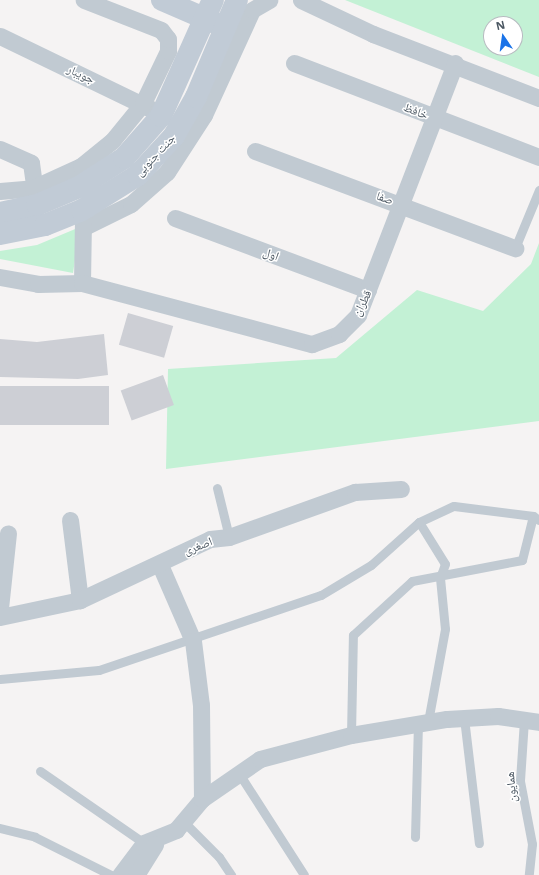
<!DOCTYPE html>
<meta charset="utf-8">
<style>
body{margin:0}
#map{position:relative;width:539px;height:875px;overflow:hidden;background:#f5f3f3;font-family:"Noto Sans","Noto Naskh Arabic",sans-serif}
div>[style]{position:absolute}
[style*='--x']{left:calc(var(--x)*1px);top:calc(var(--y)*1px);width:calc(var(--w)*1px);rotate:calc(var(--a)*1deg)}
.green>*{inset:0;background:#c3f1d5}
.building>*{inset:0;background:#cdcfd5;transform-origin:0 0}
.service>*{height:9px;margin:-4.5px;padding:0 4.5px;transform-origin:4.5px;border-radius:4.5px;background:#c1cad2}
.minor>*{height:17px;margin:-8.5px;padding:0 8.5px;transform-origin:8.5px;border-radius:8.5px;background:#c1cad2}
.secondary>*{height:22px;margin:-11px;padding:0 11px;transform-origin:11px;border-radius:11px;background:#c1cbd6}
span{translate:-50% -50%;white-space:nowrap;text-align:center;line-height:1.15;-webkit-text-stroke:3px #fff;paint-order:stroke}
.street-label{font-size:12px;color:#4a5661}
.north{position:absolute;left:483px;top:16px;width:40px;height:40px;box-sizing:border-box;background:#fff;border:1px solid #b7bbc0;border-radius:50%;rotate:347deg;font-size:11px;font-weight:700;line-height:16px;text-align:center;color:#4a5661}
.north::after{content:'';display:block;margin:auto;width:14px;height:18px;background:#1a73e8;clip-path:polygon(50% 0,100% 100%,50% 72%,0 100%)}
</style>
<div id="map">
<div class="green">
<div style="clip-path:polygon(evenodd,345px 0,539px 0,539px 77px,345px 0,491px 24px,515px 24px,515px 48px,491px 48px,491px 24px)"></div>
<div style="clip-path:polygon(80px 227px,73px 273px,0 259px,0 251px,37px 245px)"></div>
<div style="clip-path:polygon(539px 243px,539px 421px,166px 469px,168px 369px,336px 358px,417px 290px,483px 311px,531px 264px)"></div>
</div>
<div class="building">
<div style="left:128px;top:313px;width:47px;height:33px;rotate:16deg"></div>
<div style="clip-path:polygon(104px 334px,108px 375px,78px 379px,0 377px,0 339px,37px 342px)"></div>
<div style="left:163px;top:375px;width:32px;height:45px;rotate:70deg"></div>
<div style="left:0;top:386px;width:109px;height:39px"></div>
</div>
<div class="service">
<div style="--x:515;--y:248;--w:63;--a:-67.5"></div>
<div style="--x:217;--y:488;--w:50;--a:76.2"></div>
<div style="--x:419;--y:522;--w:49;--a:58.2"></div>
<div style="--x:445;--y:564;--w:15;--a:110"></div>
<div style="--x:440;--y:578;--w:51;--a:84.4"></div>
<div style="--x:445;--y:629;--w:95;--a:100.4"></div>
<div style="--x:0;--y:679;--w:99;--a:-5.2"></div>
<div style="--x:99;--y:670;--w:234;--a:-18.7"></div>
<div style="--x:321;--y:595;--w:58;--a:-31"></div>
<div style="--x:371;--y:565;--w:64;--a:-41.9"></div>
<div style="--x:419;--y:522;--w:38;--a:-25"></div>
<div style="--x:454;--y:506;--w:80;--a:7.2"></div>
<div style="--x:533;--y:516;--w:7;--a:34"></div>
<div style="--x:464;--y:718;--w:126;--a:83.2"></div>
<div style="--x:524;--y:720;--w:61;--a:93.8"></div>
<div style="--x:520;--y:781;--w:64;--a:79.2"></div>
<div style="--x:532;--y:844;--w:31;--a:96"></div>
<div style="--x:351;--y:735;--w:100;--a:-88.9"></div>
<div style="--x:353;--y:635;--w:80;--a:-42.5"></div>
<div style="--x:412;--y:581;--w:112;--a:-10.8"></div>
<div style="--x:522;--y:560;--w:45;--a:-76"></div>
<div style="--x:40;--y:771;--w:126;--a:34.7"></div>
<div style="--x:238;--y:772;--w:122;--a:57.3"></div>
<div style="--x:183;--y:821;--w:51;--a:45"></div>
<div style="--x:219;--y:857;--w:22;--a:56"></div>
<div style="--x:0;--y:828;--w:36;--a:14"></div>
<div style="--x:35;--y:837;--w:85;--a:26.6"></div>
<div style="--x:415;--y:837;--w:113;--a:-88.5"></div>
</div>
<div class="minor">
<div style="--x:301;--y:0;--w:80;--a:25.3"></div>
<div style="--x:373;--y:34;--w:178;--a:21.1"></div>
<div style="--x:0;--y:36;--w:168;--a:25.8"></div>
<div style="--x:294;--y:63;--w:262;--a:21"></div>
<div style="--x:0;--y:149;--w:34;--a:24"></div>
<div style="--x:31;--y:163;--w:35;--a:82"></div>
<div style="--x:255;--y:151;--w:278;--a:20.5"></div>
<div style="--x:0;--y:191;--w:33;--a:-5"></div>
<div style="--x:33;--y:188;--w:53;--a:-24.6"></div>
<div style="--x:81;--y:166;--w:40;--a:-39"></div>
<div style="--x:112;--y:141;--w:49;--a:-50.8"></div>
<div style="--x:143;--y:103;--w:58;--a:-64.3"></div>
<div style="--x:168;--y:51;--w:12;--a:-90"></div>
<div style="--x:168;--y:39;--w:11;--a:-128"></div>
<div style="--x:161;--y:30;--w:83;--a:-158.7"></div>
<div style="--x:175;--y:218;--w:206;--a:20.5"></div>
<div style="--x:84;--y:227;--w:52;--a:-26.1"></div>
<div style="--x:131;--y:204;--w:48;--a:-41.6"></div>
<div style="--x:167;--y:172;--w:68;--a:-57"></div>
<div style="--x:204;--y:115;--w:115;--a:-65.4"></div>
<div style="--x:252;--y:10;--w:20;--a:-30"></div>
<div style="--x:0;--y:277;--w:39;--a:10"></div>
<div style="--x:38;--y:284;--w:44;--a:-1.3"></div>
<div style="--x:82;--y:283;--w:67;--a:-89.1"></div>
<div style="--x:82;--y:283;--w:238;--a:14.9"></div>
<div style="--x:312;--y:344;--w:29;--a:-20"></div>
<div style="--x:339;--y:334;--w:27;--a:-45"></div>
<div style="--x:358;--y:315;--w:270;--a:-68.9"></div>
<div style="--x:70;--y:520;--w:81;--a:82.9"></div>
<div style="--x:160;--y:565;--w:83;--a:66.5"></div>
<div style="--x:193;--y:641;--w:64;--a:82.9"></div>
<div style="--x:201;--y:705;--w:94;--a:89.4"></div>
<div style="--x:0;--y:608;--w:75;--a:-83.9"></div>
<div style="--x:0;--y:617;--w:82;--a:-12"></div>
<div style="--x:80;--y:600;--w:144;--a:-25.1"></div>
<div style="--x:210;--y:539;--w:19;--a:-6"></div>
<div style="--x:229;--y:537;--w:134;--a:-19.7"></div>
<div style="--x:355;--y:492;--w:46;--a:-3.7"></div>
<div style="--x:120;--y:875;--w:40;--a:-53"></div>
<div style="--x:144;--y:843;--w:35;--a:-22"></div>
<div style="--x:176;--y:830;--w:40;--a:-50"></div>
<div style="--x:202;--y:799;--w:70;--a:-34.6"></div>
<div style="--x:260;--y:759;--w:94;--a:-14.8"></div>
<div style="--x:351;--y:735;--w:97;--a:-9.5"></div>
<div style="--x:447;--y:719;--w:51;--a:-3.4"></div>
<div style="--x:498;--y:716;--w:41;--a:8.3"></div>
<div style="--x:136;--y:875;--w:36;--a:-58"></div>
</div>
<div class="secondary">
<div style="--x:162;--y:0;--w:61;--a:23.2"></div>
<div style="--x:0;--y:213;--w:38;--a:-12"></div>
<div style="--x:37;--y:205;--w:46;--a:-23.2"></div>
<div style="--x:79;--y:187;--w:54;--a:-32.8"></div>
<div style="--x:124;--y:158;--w:56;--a:-48.6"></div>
<div style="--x:161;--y:116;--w:127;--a:-65.9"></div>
<div style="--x:0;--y:234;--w:46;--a:-11.3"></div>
<div style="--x:45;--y:225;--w:40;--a:-22"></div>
<div style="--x:82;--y:210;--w:66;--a:-32"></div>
<div style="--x:138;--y:175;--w:53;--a:-47.3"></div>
<div style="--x:174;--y:136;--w:45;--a:-60.6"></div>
<div style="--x:196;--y:97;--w:105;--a:-67.1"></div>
</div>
<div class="street-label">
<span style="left:81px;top:74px;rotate:25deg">جویبار</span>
<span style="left:416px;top:111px;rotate:21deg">خافظ</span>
<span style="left:155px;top:155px;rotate:-47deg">جنت جنوبی</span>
<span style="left:385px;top:198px;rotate:20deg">صفا</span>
<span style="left:271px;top:254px;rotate:21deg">اول</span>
<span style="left:362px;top:303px;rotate:-63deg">قطران</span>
<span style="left:198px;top:546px;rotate:-21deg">اصغری</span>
<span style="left:511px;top:787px;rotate:-95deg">همایون</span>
</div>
<div class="north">N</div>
</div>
